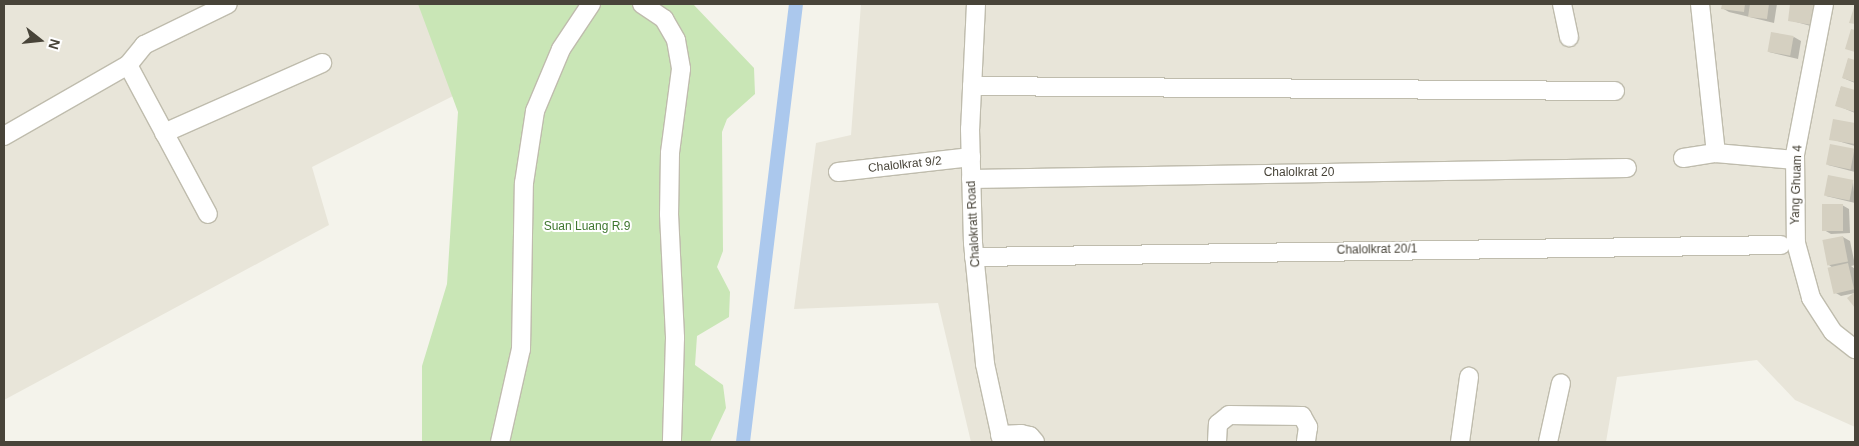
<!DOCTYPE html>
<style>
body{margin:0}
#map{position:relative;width:1859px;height:446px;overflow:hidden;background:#f4f3eb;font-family:Arial,sans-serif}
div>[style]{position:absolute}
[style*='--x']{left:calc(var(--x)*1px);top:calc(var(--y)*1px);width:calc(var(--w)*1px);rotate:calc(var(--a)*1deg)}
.residential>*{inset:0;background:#e8e5d9}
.green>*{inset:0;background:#c9e6b6}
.shadow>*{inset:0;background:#0003}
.canal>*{height:14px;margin:-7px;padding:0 7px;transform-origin:7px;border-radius:7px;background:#abc8ed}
.building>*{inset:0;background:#d5d0c1;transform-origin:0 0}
.roads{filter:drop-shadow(1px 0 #bfbcad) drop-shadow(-1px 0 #bfbcad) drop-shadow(0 1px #bfbcad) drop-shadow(0 -1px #bfbcad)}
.minor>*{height:18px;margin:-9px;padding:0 9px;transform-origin:9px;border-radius:9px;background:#fff}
span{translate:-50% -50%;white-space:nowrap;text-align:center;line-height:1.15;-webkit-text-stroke:4px #fff;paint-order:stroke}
.street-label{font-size:12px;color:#484439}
.park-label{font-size:12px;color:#3f772f}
.frame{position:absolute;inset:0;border:5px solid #484439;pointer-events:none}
.north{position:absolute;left:15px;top:15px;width:50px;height:50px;-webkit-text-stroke:4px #fff;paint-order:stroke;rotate:106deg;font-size:14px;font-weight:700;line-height:20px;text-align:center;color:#484439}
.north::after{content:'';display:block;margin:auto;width:18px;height:22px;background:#484439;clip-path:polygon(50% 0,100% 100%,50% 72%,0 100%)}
</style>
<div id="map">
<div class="residential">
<div style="clip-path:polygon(4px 4px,434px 4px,463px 91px,312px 167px,329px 225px,4px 400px)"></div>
<div style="clip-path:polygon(861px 4px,1855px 4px,1855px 427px,1795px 400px,1757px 360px,1617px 377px,1606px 442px,971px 442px,938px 303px,794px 309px,816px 143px,851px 135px)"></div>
</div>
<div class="green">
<div style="clip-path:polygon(418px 4px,693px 4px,754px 68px,755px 94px,727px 119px,722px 132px,723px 251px,717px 267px,730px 292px,729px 317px,697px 336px,695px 365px,723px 385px,726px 408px,710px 442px,422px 442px,422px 366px,447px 284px,458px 112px)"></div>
</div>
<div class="shadow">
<div style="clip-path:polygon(1723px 4px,1777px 4px,1774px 23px,1729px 12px,1722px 8px)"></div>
<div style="clip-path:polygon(1791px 4px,1814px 5px,1821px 8px,1818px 28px,1789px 20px)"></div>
<div style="clip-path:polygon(1794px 37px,1801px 41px,1798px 59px,1769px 52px)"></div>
<div style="clip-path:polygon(1848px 60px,1855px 62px,1855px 83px,1843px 78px)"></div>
<div style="clip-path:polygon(1841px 87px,1855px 91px,1855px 113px,1836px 105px)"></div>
<div style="clip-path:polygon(1834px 120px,1855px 124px,1855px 146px,1831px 139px)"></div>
<div style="clip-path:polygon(1831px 146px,1855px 150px,1855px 172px,1828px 165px)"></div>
<div style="clip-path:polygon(1853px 181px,1855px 203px,1826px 196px)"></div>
<div style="clip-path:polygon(1842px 205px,1849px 209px,1850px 233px,1831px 234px,1824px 230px)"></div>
<div style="clip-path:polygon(1843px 237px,1850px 241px,1855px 265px,1851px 266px,1855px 269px,1855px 306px,1849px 298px,1855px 293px,1841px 296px,1834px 292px,1833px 268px,1829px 265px)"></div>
</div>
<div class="canal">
<div style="--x:743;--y:442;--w:441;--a:-83.1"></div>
</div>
<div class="building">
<div style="clip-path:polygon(1722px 4px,1745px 4px,1744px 12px,1721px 9px)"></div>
<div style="clip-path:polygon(1750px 4px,1769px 4px,1767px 19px,1748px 17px)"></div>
<div style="clip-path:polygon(1790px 4px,1815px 4px,1812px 25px,1788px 21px)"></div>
<div style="clip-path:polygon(1855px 4px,1855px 24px,1849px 23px)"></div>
<div style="clip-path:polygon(1851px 29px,1855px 30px,1855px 52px,1845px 49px)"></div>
<div style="left:1771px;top:32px;width:23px;height:20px;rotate:10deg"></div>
<div style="clip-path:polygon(1848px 58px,1855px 60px,1855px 82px,1842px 78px)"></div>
<div style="clip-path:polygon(1841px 86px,1855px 90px,1855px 112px,1835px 106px)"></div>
<div style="clip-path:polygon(1833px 119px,1855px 123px,1855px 144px,1829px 140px)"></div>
<div style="left:1830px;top:144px;width:25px;height:21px;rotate:11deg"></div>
<div style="left:1828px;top:175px;width:26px;height:21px;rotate:11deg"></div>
<div style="left:1822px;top:204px;width:21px;height:27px"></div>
<div style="left:1843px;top:236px;width:26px;height:21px;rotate:79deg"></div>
<div style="left:1848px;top:263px;width:27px;height:21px;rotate:77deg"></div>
<div style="clip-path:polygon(1855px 292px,1855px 308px,1847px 298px)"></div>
</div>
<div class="roads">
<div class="minor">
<div style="--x:642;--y:4;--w:27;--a:34"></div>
<div style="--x:664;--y:19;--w:24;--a:60"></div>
<div style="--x:676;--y:40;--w:29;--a:80"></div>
<div style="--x:681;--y:69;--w:85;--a:97.5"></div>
<div style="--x:670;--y:153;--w:61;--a:90.9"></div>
<div style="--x:669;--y:214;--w:124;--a:87.2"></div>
<div style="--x:675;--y:338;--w:104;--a:91.7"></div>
<div style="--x:976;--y:4;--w:125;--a:92.7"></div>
<div style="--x:970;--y:129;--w:114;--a:88.5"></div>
<div style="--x:973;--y:243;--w:122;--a:84.3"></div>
<div style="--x:985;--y:364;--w:80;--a:77.7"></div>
<div style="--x:1562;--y:4;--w:34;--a:78"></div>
<div style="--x:1700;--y:4;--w:150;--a:83.9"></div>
<div style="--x:1824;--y:4;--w:153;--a:100.9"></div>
<div style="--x:1795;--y:154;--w:89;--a:89.4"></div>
<div style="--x:1796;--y:243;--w:57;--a:74.7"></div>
<div style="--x:1811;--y:298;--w:40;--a:57.1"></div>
<div style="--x:1833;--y:332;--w:28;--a:38"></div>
<div style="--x:128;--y:65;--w:169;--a:61.8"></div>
<div style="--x:972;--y:86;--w:643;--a:0.45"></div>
<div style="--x:164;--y:133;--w:173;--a:-23.9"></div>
<div style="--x:4;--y:136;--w:143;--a:-29.8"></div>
<div style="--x:128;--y:65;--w:26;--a:-51"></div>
<div style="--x:144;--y:45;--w:93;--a:-26"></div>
<div style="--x:1683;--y:158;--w:33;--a:-9"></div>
<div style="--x:1716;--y:153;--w:79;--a:5.1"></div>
<div style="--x:838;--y:172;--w:134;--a:-6.4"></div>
<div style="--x:971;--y:179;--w:656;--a:-0.96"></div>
<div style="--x:974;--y:257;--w:807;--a:-0.85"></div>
<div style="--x:1000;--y:435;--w:21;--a:-3"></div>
<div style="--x:1021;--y:434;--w:9;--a:13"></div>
<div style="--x:1030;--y:436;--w:8;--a:50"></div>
<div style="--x:500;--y:442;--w:95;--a:-77.3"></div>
<div style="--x:521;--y:349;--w:166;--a:-89"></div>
<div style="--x:524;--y:183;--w:73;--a:-81.3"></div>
<div style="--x:535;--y:111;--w:67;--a:-67.2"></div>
<div style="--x:561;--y:49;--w:54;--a:-56.3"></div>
<div style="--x:1217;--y:442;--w:18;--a:-87"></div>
<div style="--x:1218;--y:424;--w:14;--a:-39"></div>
<div style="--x:1229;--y:415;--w:73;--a:0.8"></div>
<div style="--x:1302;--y:416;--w:13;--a:61"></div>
<div style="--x:1308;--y:427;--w:15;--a:98"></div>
<div style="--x:1460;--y:442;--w:66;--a:-82.1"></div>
<div style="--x:1548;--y:442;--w:60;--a:-77.6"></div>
</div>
</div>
<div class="street-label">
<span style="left:905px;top:165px;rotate:-6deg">Chalolkrat 9/2</span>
<span style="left:1299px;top:173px">Chalolkrat 20</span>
<span style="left:1797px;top:185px;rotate:-88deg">Yang Ghuam 4</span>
<span style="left:974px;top:224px;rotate:-93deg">Chalokratt Road</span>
<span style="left:1377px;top:250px;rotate:-1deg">Chalolkrat 20/1</span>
</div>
<div class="park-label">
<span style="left:587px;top:227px">Suan Luang R.9</span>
</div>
<div class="frame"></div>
<div class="north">N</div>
</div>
